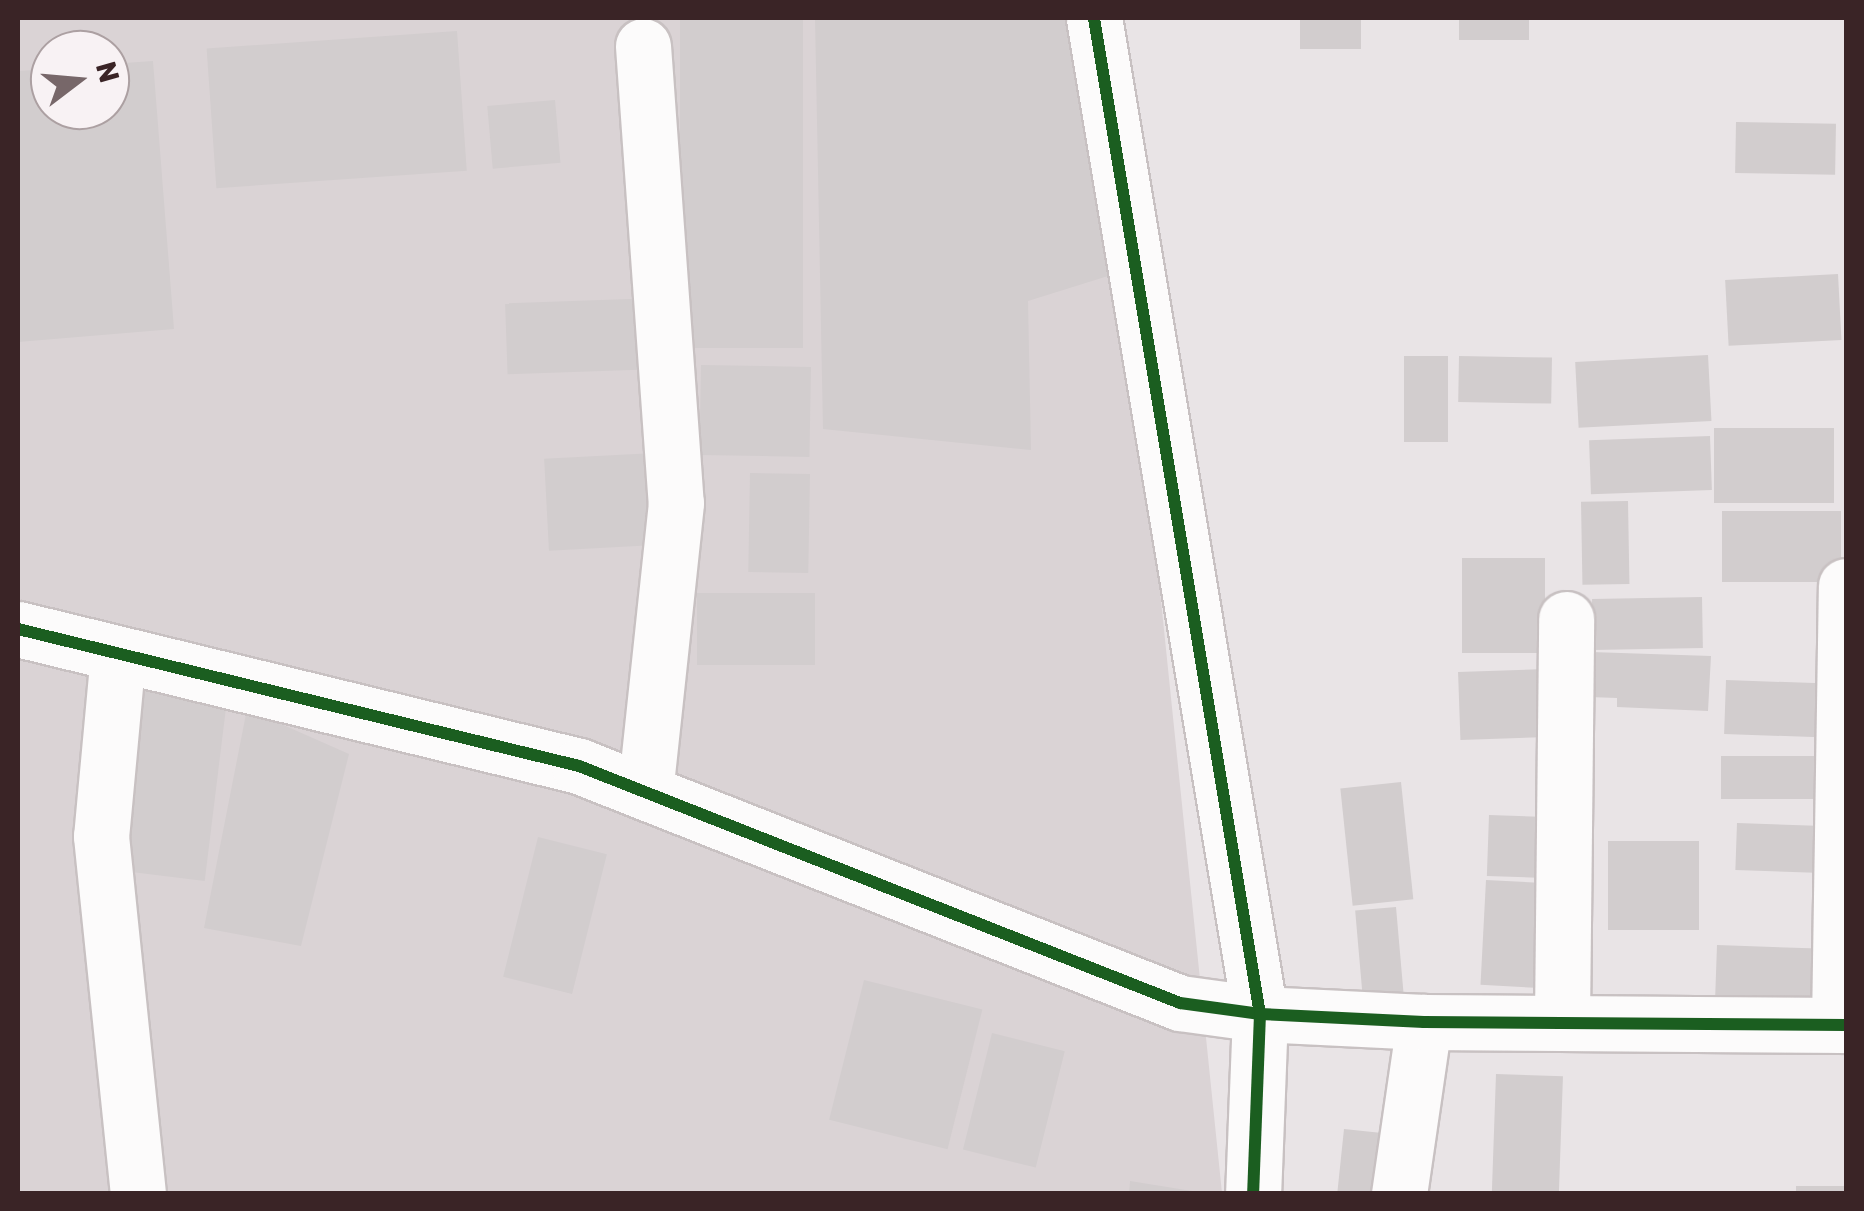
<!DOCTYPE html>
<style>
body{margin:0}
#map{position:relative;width:1864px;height:1211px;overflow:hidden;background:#e9e4e6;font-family:Rubik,sans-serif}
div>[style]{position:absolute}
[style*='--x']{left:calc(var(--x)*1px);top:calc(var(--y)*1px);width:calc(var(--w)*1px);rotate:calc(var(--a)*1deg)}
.built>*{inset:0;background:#dad3d5}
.building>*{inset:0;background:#d2cdce;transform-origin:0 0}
.roads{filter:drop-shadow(2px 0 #c8c1c2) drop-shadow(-2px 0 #c8c1c2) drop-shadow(0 2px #c8c1c2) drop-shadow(0 -2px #c8c1c2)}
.street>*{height:55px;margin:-27.5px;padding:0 27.5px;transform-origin:27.5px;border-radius:27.5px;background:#fcfbfb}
.secondary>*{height:55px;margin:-27.5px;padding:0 27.5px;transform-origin:27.5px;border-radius:27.5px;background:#fcfbfb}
.cycleway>*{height:12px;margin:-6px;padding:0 6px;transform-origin:6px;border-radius:6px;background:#1b5e20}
span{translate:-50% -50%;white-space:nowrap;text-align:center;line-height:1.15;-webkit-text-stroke:8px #f8f2f4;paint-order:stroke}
.frame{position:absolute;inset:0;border:20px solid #3a2426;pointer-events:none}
.north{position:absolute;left:30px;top:30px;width:100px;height:100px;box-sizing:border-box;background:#f8f2f4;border:2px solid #aca0a2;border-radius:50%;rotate:74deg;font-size:28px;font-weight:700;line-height:40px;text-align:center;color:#3a2426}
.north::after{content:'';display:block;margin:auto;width:35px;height:45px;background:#776769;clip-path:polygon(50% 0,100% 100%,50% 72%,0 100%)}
</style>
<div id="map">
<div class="built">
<div style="clip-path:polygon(evenodd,18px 18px,1101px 18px,1222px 1193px,18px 1193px,18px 18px,50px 50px,110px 50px,110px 110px,50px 110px,50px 50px)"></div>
</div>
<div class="building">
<div style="left:680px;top:18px;width:123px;height:330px"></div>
<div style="clip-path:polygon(815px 18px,1066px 18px,1108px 276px,1028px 301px,1031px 450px,823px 429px)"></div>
<div style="left:1300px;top:18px;width:61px;height:31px"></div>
<div style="left:1459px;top:18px;width:70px;height:22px"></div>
<div style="left:457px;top:31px;width:140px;height:251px;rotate:86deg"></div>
<div style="clip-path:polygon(153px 61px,174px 329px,18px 342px,18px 71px,50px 69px,50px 110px,110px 110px,110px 64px)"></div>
<div style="left:555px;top:100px;width:63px;height:68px;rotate:85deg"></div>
<div style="left:1736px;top:122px;width:100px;height:51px;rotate:1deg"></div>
<div style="left:1838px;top:274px;width:66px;height:113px;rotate:87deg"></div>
<div style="left:658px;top:298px;width:71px;height:153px;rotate:88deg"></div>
<div style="left:1708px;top:355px;width:66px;height:133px;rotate:87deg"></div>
<div style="left:1404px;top:356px;width:44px;height:86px"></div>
<div style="left:1459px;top:356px;width:93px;height:46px;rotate:1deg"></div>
<div style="left:701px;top:365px;width:110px;height:90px;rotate:1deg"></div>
<div style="left:1714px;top:428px;width:120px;height:75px"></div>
<div style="left:1710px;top:436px;width:54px;height:121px;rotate:88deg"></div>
<div style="left:655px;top:453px;width:92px;height:111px;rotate:87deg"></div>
<div style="left:750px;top:473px;width:60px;height:99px;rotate:1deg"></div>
<div style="left:1628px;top:501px;width:83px;height:47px;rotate:89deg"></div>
<div style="left:1841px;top:511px;width:71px;height:119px;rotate:90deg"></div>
<div style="left:1462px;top:558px;width:83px;height:95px"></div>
<div style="left:697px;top:593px;width:118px;height:72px"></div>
<div style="left:1702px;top:597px;width:51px;height:110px;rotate:89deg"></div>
<div style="clip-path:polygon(1591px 652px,1711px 656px,1708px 711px,1617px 707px,1617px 698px,1589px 697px)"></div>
<div style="left:1546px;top:669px;width:68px;height:88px;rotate:88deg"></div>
<div style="left:143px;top:678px;width:86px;height:194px;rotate:7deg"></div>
<div style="left:1726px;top:680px;width:110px;height:54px;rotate:2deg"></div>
<div style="clip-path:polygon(247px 709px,349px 754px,301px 946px,204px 928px)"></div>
<div style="left:1721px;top:756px;width:116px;height:43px"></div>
<div style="left:1401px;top:782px;width:118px;height:61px;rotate:84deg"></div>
<div style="left:1489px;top:815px;width:71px;height:61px;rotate:2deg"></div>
<div style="left:1737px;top:823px;width:101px;height:47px;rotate:2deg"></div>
<div style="left:538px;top:837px;width:71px;height:144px;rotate:14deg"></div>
<div style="left:1699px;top:841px;width:89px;height:91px;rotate:90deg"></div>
<div style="left:1486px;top:880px;width:76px;height:105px;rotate:3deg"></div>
<div style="left:1396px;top:907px;width:85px;height:41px;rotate:85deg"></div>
<div style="left:1717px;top:945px;width:118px;height:60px;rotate:2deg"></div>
<div style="left:864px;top:980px;width:122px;height:144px;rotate:14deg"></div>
<div style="left:992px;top:1033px;width:75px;height:120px;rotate:14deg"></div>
<div style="left:1496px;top:1074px;width:67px;height:120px;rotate:2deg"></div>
<div style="left:1344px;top:1129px;width:50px;height:65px;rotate:6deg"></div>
<div style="clip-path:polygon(1130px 1181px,1192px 1191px,1192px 1194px,1129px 1194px)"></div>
<div style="left:1796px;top:1186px;width:50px;height:8px"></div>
</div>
<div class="roads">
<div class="street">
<div style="--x:1094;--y:18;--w:1010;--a:80.54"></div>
<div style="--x:1260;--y:1014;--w:180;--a:92.2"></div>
<div style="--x:643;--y:46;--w:458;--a:85.9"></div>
<div style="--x:676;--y:503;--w:290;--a:96.1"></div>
<div style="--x:118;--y:654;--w:183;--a:95.3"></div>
<div style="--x:101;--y:836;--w:360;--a:84.1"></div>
<div style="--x:1562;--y:1020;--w:401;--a:-89.4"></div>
<div style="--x:1839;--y:1025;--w:439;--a:-89.1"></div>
<div style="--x:1399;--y:1194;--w:174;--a:-81.7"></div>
</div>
<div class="secondary">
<div style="--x:18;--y:629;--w:577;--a:13.72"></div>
<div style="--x:579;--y:766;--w:646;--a:21.52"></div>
<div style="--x:1180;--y:1003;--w:81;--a:7.8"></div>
<div style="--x:1260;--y:1014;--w:164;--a:2.8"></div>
<div style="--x:1424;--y:1022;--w:422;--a:0.4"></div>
</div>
</div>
<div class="cycleway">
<div style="--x:1094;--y:18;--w:1010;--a:80.54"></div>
<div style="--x:1260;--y:1014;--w:180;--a:92.2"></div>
<div style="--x:18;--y:629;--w:577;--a:13.72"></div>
<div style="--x:579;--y:766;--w:646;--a:21.52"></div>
<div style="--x:1180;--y:1003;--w:81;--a:7.8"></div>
<div style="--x:1260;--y:1014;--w:164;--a:2.8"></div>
<div style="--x:1424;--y:1022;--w:422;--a:0.4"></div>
</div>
<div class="frame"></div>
<div class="north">N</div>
</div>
